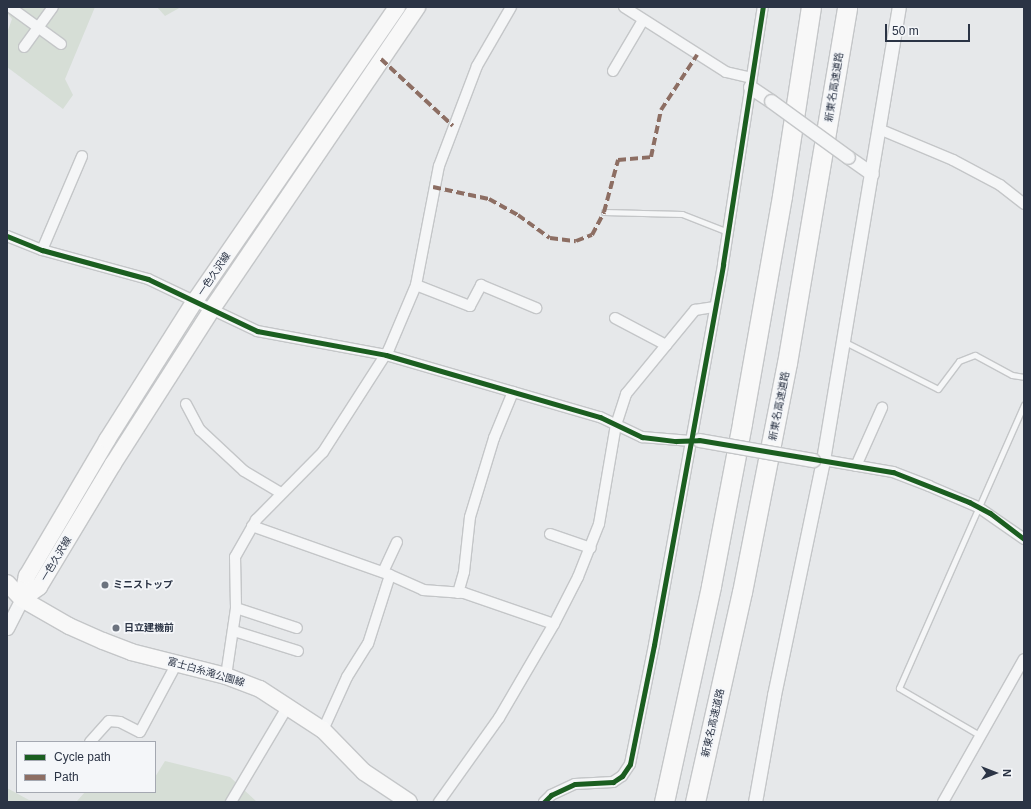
<!DOCTYPE html>
<meta charset="utf-8">
<style>
body{margin:0}
#map{position:relative;width:1031px;height:809px;overflow:hidden;background:#e6e8ea;font-family:Helvetica,"Noto Sans JP",sans-serif}
div>[style]{position:absolute}
[style*='--x']{left:calc(var(--x)*1px);top:calc(var(--y)*1px);width:calc(var(--w)*1px);rotate:calc(var(--a)*1deg)}
.green>*{inset:0;background:#d6ded6}
.roads{filter:drop-shadow(1px 0 #c4c6c8) drop-shadow(-1px 0 #c4c6c8) drop-shadow(0 1px #c4c6c8) drop-shadow(0 -1px #c4c6c8)}
.service>*{height:5px;margin:-2.5px;padding:0 2.5px;transform-origin:2.5px;border-radius:2.5px;background:#f5f6f7}
.minor>*{height:10px;margin:-5px;padding:0 5px;transform-origin:5px;border-radius:5px;background:#f5f6f7}
.tertiary>*{height:13px;margin:-6.5px;padding:0 6.5px;transform-origin:6.5px;border-radius:6.5px;background:#f5f6f7}
.primary>*{height:16px;margin:-8px;padding:0 8px;transform-origin:8px;border-radius:8px;background:#f8f8f8}
.motorway>*{height:19px;margin:-9.5px;padding:0 9.5px;transform-origin:9.5px;border-radius:9.5px;background:#f8f8f8}
.bridges{filter:drop-shadow(1px 0 #c4c6c8) drop-shadow(-1px 0 #c4c6c8) drop-shadow(0 1px #c4c6c8) drop-shadow(0 -1px #c4c6c8)}
.tertiary-bridge>*{height:13px;margin:-6.5px;padding:0 6.5px;transform-origin:6.5px;border-radius:6.5px;background:#f5f6f7}
.quiet>*{height:4px;margin-top:-2px;transform-origin:0;background:repeating-linear-gradient(90deg,#8d6e63 0 8px,transparent 0 12px)}
.cycleway>*{height:5px;margin:-2.5px;padding:0 2.5px;transform-origin:2.5px;border-radius:2.5px;background:#1b5e20}
.dots>*{width:11px;height:11px;translate:-50% -50%;box-sizing:border-box;border:2px solid #f4f6f9;border-radius:50%}
span{translate:-50% -50%;white-space:nowrap;text-align:center;line-height:1.15;-webkit-text-stroke:3.5px #f4f6f9;paint-order:stroke}
.street-label{font-size:10px;color:#2b3445}
.poi-label{font-size:10px;color:#2b3445;font-weight:700}
.left{translate:0 -50%;text-align:left}
.frame{position:absolute;inset:0;border:8px solid #2b3445;pointer-events:none}
.legend{position:absolute;left:16px;top:741px;width:140px;height:52px;box-sizing:border-box;background:#f4f6f9;border:1px solid #a4a8b1;margin:0;padding:5px 7px;list-style:none;font-size:12px;color:#2b3445}
.legend li{display:flex;align-items:center;gap:8px;height:20px}
.legend b{width:20px;border:1px solid #a4a8b1}
.north{position:absolute;left:975px;top:753px;width:40px;height:40px;-webkit-text-stroke:3px #f4f6f9;paint-order:stroke;rotate:90deg;font-size:11px;font-weight:700;line-height:16px;text-align:center;color:#2b3445}
.north::after{content:'';display:block;margin:auto;width:14px;height:18px;background:#2b3445;clip-path:polygon(50% 0,100% 100%,50% 72%,0 100%)}
.scale{position:absolute;left:885px;top:24px;width:85px;height:18px;box-sizing:border-box;border:2px solid #2b3445;border-top:0;padding-left:5px;font-size:12px;line-height:14px;white-space:nowrap;color:#2b3445;-webkit-text-stroke:3px #f4f6f9;paint-order:stroke}
</style>
<div id="map">
<div class="green">
<div style="clip-path:polygon(7px 7px,95px 7px,65px 79px,73px 95px,63px 109px,7px 67px,7px 33px,12px 19px,7px 13px)"></div>
<div style="clip-path:polygon(157px 7px,181px 7px,165px 16px)"></div>
<div style="clip-path:polygon(165px 761px,230px 777px,257px 802px,7px 802px,7px 788px,29px 800px,77px 801px,85px 792px,155px 792px,155px 777px)"></div>
</div>
<div class="roads">
<div class="service">
<div style="--x:604;--y:212;--w:78;--a:1.5"></div>
<div style="--x:682;--y:214;--w:49;--a:21.4"></div>
<div style="--x:843;--y:341;--w:106;--a:26.8"></div>
<div style="--x:938;--y:389;--w:35;--a:-53"></div>
<div style="--x:959;--y:361;--w:17;--a:-21"></div>
<div style="--x:975;--y:355;--w:42;--a:28.4"></div>
<div style="--x:1012;--y:375;--w:12;--a:9"></div>
<div style="--x:981;--y:736;--w:95;--a:-149.7"></div>
<div style="--x:899;--y:688;--w:310;--a:-66.2"></div>
</div>
<div class="minor">
<div style="--x:10;--y:7;--w:63;--a:36"></div>
<div style="--x:624;--y:7;--w:121;--a:32.5"></div>
<div style="--x:726;--y:72;--w:26;--a:13"></div>
<div style="--x:24;--y:47;--w:49;--a:-54.1"></div>
<div style="--x:613;--y:71;--w:59;--a:-59.5"></div>
<div style="--x:879;--y:129;--w:80;--a:22.7"></div>
<div style="--x:953;--y:160;--w:53;--a:28"></div>
<div style="--x:1000;--y:185;--w:31;--a:38"></div>
<div style="--x:7;--y:236;--w:38;--a:22"></div>
<div style="--x:42;--y:250;--w:110;--a:15.3"></div>
<div style="--x:148;--y:279;--w:121;--a:25.5"></div>
<div style="--x:257;--y:331;--w:131;--a:10.5"></div>
<div style="--x:386;--y:355;--w:223;--a:16.2"></div>
<div style="--x:600;--y:417;--w:47;--a:25.5"></div>
<div style="--x:642;--y:437;--w:49;--a:4.7"></div>
<div style="--x:42;--y:250;--w:102;--a:-66.9"></div>
<div style="--x:416;--y:285;--w:58;--a:21.3"></div>
<div style="--x:470;--y:306;--w:24;--a:-62"></div>
<div style="--x:481;--y:285;--w:60;--a:22.7"></div>
<div style="--x:615;--y:318;--w:58;--a:27.9"></div>
<div style="--x:186;--y:404;--w:30;--a:62"></div>
<div style="--x:200;--y:430;--w:60;--a:43"></div>
<div style="--x:244;--y:471;--w:43;--a:30.7"></div>
<div style="--x:823;--y:460;--w:71;--a:9.7"></div>
<div style="--x:893;--y:472;--w:39;--a:21"></div>
<div style="--x:929;--y:486;--w:53;--a:23.2"></div>
<div style="--x:978;--y:507;--w:56;--a:34.8"></div>
<div style="--x:856;--y:466;--w:64;--a:-65.9"></div>
<div style="--x:252;--y:526;--w:146;--a:19.5"></div>
<div style="--x:390;--y:575;--w:36;--a:24"></div>
<div style="--x:423;--y:590;--w:41;--a:4.2"></div>
<div style="--x:464;--y:593;--w:95;--a:19"></div>
<div style="--x:550;--y:534;--w:43;--a:18.9"></div>
<div style="--x:383;--y:572;--w:33;--a:-65"></div>
<div style="--x:458;--y:593;--w:22;--a:-74"></div>
<div style="--x:464;--y:572;--w:55;--a:-83.8"></div>
<div style="--x:470;--y:517;--w:83;--a:-73.1"></div>
<div style="--x:494;--y:438;--w:50;--a:-67.6"></div>
<div style="--x:236;--y:608;--w:64;--a:18.2"></div>
<div style="--x:234;--y:631;--w:67;--a:17.4"></div>
<div style="--x:226;--y:676;--w:69;--a:-81.6"></div>
<div style="--x:236;--y:608;--w:51;--a:-91.1"></div>
<div style="--x:235;--y:557;--w:43;--a:-60.4"></div>
<div style="--x:256;--y:520;--w:95;--a:-45.4"></div>
<div style="--x:323;--y:452;--w:122;--a:-57.3"></div>
<div style="--x:389;--y:349;--w:69;--a:-67.1"></div>
<div style="--x:416;--y:285;--w:121;--a:-79.1"></div>
<div style="--x:439;--y:166;--w:107;--a:-69.2"></div>
<div style="--x:477;--y:66;--w:68;--a:-60"></div>
<div style="--x:323;--y:730;--w:58;--a:-65.6"></div>
<div style="--x:347;--y:677;--w:39;--a:-58"></div>
<div style="--x:368;--y:644;--w:72;--a:-72.3"></div>
<div style="--x:90;--y:742;--w:28;--a:-48"></div>
<div style="--x:109;--y:721;--w:11;--a:5"></div>
<div style="--x:120;--y:722;--w:22;--a:27"></div>
<div style="--x:140;--y:732;--w:78;--a:-61.8"></div>
<div style="--x:231;--y:802;--w:112;--a:-59.3"></div>
<div style="--x:439;--y:802;--w:103;--a:-54.5"></div>
<div style="--x:499;--y:718;--w:109;--a:-59.7"></div>
<div style="--x:554;--y:624;--w:53;--a:-62.9"></div>
<div style="--x:578;--y:577;--w:57;--a:-68.4"></div>
<div style="--x:599;--y:524;--w:100;--a:-80.3"></div>
<div style="--x:616;--y:425;--w:33;--a:-72"></div>
<div style="--x:626;--y:394;--w:109;--a:-50.6"></div>
<div style="--x:695;--y:310;--w:20;--a:-9"></div>
<div style="--x:544;--y:802;--w:10;--a:-45"></div>
<div style="--x:551;--y:795;--w:26;--a:-25"></div>
<div style="--x:575;--y:784;--w:38;--a:-3"></div>
<div style="--x:613;--y:782;--w:11;--a:-34"></div>
<div style="--x:622;--y:776;--w:14;--a:-56"></div>
<div style="--x:630;--y:764;--w:121;--a:-78.6"></div>
<div style="--x:654;--y:645;--w:387;--a:-79.7"></div>
<div style="--x:723;--y:264;--w:260;--a:-81.2"></div>
<div style="--x:943;--y:802;--w:164;--a:-60.5"></div>
</div>
<div class="tertiary">
<div style="--x:750;--y:87;--w:25;--a:34"></div>
<div style="--x:848;--y:157;--w:29;--a:35"></div>
<div style="--x:7;--y:628;--w:33;--a:-63"></div>
<div style="--x:755;--y:802;--w:109;--a:-79.9"></div>
<div style="--x:774;--y:695;--w:240;--a:-78.2"></div>
<div style="--x:823;--y:460;--w:459;--a:-80.5"></div>
</div>
<div class="primary">
<div style="--x:7;--y:583;--w:22;--a:47"></div>
<div style="--x:22;--y:599;--w:54;--a:29.9"></div>
<div style="--x:69;--y:626;--w:37;--a:24"></div>
<div style="--x:103;--y:641;--w:30;--a:21"></div>
<div style="--x:131;--y:652;--w:98;--a:14.2"></div>
<div style="--x:226;--y:676;--w:36;--a:21"></div>
<div style="--x:260;--y:689;--w:75;--a:33.1"></div>
<div style="--x:323;--y:730;--w:59;--a:45.7"></div>
<div style="--x:364;--y:772;--w:54;--a:33.7"></div>
<div style="--x:22;--y:599;--w:21;--a:-35"></div>
<div style="--x:39;--y:587;--w:144;--a:-59"></div>
<div style="--x:113;--y:464;--w:184;--a:-57.4"></div>
<div style="--x:212;--y:309;--w:365;--a:-55.8"></div>
<div style="--x:22;--y:599;--w:24;--a:-78"></div>
<div style="--x:27;--y:576;--w:158;--a:-59.5"></div>
<div style="--x:107;--y:440;--w:165;--a:-57.7"></div>
<div style="--x:195;--y:301;--w:357;--a:-55.5"></div>
</div>
<div class="motorway">
<div style="--x:664;--y:802;--w:221;--a:-77.7"></div>
<div style="--x:711;--y:586;--w:166;--a:-79.2"></div>
<div style="--x:742;--y:423;--w:230;--a:-80"></div>
<div style="--x:782;--y:196;--w:191;--a:-81.3"></div>
<div style="--x:695;--y:802;--w:215;--a:-77.4"></div>
<div style="--x:742;--y:592;--w:233;--a:-78.9"></div>
<div style="--x:787;--y:363;--w:361;--a:-80.4"></div>
</div>
</div>
<div class="bridges">
<div class="tertiary-bridge">
<div style="--x:771;--y:101;--w:95;--a:36"></div>
<div style="--x:699;--y:440;--w:116;--a:10"></div>
</div>
</div>
<div class="quiet">
<div style="--x:381;--y:59;--w:98;--a:42.9"></div>
<div style="--x:433;--y:187;--w:57;--a:12.1"></div>
<div style="--x:489;--y:199;--w:33;--a:29"></div>
<div style="--x:518;--y:215;--w:39;--a:36"></div>
<div style="--x:550;--y:238;--w:26;--a:7"></div>
<div style="--x:576;--y:241;--w:17;--a:-21"></div>
<div style="--x:592;--y:235;--w:26;--a:-62"></div>
<div style="--x:604;--y:212;--w:54;--a:-74.9"></div>
<div style="--x:618;--y:160;--w:33;--a:-5"></div>
<div style="--x:651;--y:157;--w:48;--a:-78"></div>
<div style="--x:661;--y:110;--w:66;--a:-56.8"></div>
</div>
<div class="cycleway">
<div style="--x:7;--y:236;--w:38;--a:22"></div>
<div style="--x:42;--y:250;--w:110;--a:15.3"></div>
<div style="--x:148;--y:279;--w:121;--a:25.5"></div>
<div style="--x:257;--y:331;--w:131;--a:10.5"></div>
<div style="--x:386;--y:355;--w:223;--a:16.2"></div>
<div style="--x:600;--y:417;--w:47;--a:25.5"></div>
<div style="--x:642;--y:437;--w:34;--a:7"></div>
<div style="--x:676;--y:441;--w:23;--a:-2"></div>
<div style="--x:699;--y:440;--w:197;--a:9.4"></div>
<div style="--x:893;--y:472;--w:82;--a:21.5"></div>
<div style="--x:969;--y:502;--w:24;--a:28"></div>
<div style="--x:990;--y:513;--w:43;--a:37.4"></div>
<div style="--x:544;--y:802;--w:10;--a:-45"></div>
<div style="--x:551;--y:795;--w:26;--a:-25"></div>
<div style="--x:575;--y:784;--w:38;--a:-3"></div>
<div style="--x:613;--y:782;--w:11;--a:-34"></div>
<div style="--x:622;--y:776;--w:14;--a:-56"></div>
<div style="--x:630;--y:764;--w:121;--a:-78.6"></div>
<div style="--x:654;--y:645;--w:387;--a:-79.7"></div>
<div style="--x:723;--y:264;--w:260;--a:-81.2"></div>
</div>
<div class="dots">
<div style="left:105px;top:585px;background:#6c737f"></div>
<div style="left:116px;top:628px;background:#6c737f"></div>
</div>
<div class="street-label">
<span style="left:834px;top:87px;rotate:-81deg">新東名高速道路</span>
<span style="left:214px;top:274px;rotate:-56deg">一色久沢線</span>
<span style="left:779px;top:406px;rotate:-79deg">新東名高速道路</span>
<span style="left:56px;top:559px;rotate:-59deg">一色久沢線</span>
<span style="left:206px;top:672px;rotate:16deg">富士白糸滝公園線</span>
<span style="left:713px;top:723px;rotate:-77deg">新東名高速道路</span>
</div>
<div class="poi-label">
<span class="left" style="left:113px;top:585px">ミニストップ</span>
<span class="left" style="left:124px;top:628px">日立建機前</span>
</div>
<div class="frame"></div>
<ul class="legend">
<li><b style="height:5px;background:#1b5e20"></b>Cycle path</li>
<li><b style="height:5px;background:#8d6e63"></b>Path</li>
</ul>
<div class="north">N</div>
<div class="scale">50 m</div>
</div>
